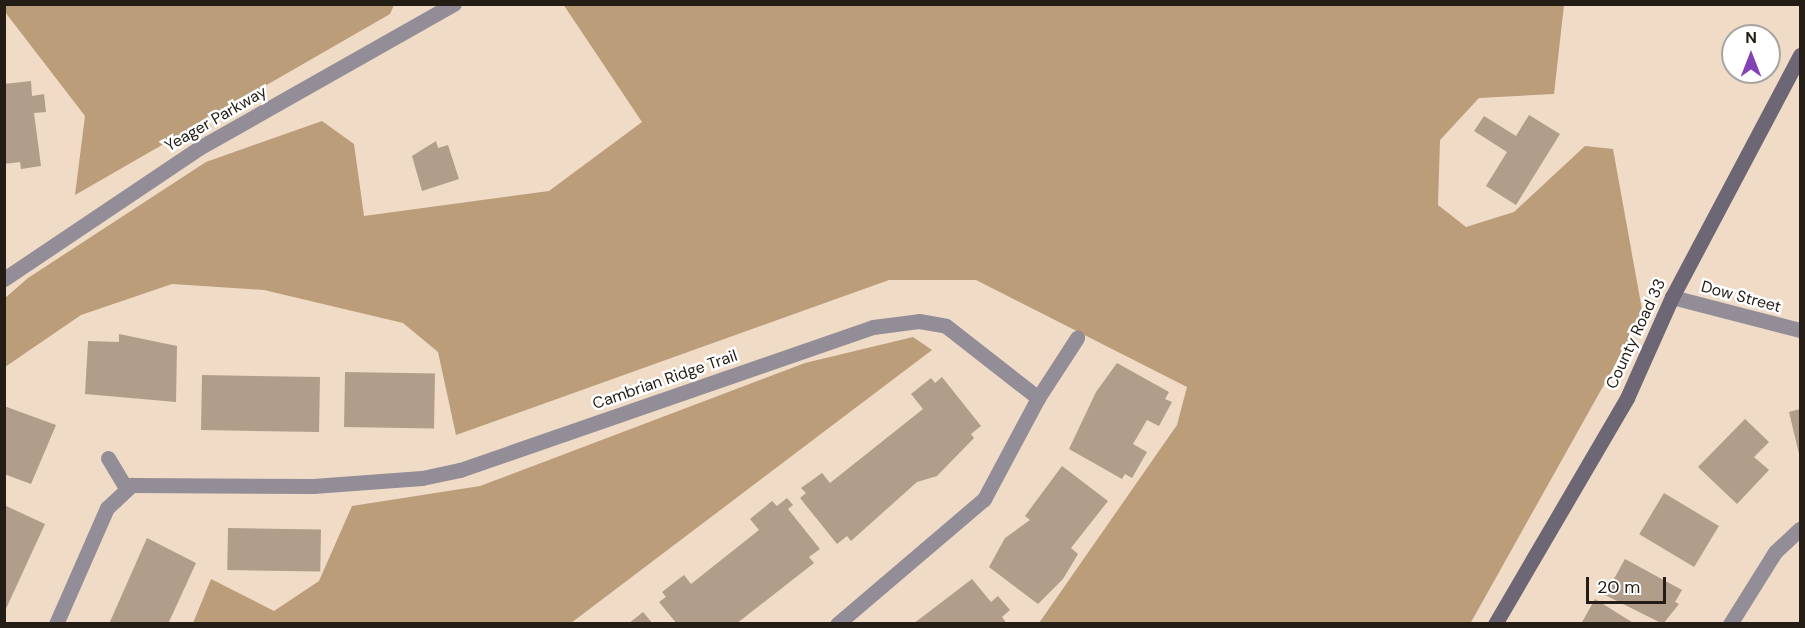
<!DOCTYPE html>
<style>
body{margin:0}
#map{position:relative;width:1805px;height:628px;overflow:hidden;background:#efdbc6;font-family:"DM Sans",sans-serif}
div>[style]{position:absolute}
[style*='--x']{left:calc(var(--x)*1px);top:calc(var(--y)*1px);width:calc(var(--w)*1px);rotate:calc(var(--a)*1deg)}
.forest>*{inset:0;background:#bb9d7a}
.building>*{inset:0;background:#b09e8a;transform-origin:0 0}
.street>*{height:15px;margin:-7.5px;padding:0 7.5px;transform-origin:7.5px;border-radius:7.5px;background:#928d97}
.secondary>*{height:15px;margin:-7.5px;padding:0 7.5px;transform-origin:7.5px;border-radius:7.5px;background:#6d6675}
span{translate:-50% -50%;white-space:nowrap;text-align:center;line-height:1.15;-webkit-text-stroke:5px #fff;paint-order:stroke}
.street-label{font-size:16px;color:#241d15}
.frame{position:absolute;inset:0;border:6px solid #241d15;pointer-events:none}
.north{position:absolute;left:1721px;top:24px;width:60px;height:60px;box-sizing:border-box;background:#fff;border:2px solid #a7a5a1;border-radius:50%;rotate:0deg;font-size:16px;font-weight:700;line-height:24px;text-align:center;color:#241d15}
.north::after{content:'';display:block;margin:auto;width:21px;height:27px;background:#8441b5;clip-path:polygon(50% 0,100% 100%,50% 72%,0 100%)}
.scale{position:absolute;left:1586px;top:577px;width:80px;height:27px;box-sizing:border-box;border:3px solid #241d15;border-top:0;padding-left:8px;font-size:18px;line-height:21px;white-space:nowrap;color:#241d15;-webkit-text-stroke:4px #fff;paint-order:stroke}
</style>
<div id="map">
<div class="forest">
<div style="clip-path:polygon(5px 4px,394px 4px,394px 5px,390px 14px,75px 195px,85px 116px,5px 12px)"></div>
<div style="clip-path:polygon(563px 4px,1564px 5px,1554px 94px,1479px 98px,1440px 140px,1438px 205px,1466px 227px,1514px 212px,1585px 146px,1613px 149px,1643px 315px,1470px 624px,1039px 623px,1177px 425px,1187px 387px,976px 280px,889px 280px,456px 435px,438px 352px,403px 323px,264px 290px,172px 284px,81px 315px,5px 367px,5px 298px,28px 278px,206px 162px,322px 121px,354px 144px,364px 216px,549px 191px,642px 122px)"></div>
<div style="clip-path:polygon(913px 337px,932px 350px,571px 623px,193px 623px,211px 579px,274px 611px,319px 581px,352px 506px,480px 486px,805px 363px)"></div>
</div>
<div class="building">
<div style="clip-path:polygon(31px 81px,32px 96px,44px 94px,46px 112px,34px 113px,41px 166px,21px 169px,20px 162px,4px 164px,4px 84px)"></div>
<div style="clip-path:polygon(1529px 115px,1560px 134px,1516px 205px,1486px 186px,1507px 152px,1474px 131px,1484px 116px,1516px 136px)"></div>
<div style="clip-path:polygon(436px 141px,438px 148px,448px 145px,459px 179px,422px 191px,412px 156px)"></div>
<div style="clip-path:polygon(119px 334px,177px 346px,176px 402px,85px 394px,88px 341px,119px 342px)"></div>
<div style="clip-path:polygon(1117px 363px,1169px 392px,1165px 399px,1172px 402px,1159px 426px,1147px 420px,1133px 444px,1147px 452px,1132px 478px,1125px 474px,1122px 479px,1069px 449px,1096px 392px)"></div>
<div style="left:345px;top:372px;width:90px;height:55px;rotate:1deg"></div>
<div style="left:202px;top:375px;width:118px;height:55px;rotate:1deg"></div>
<div style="clip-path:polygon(942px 377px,981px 426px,971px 434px,974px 438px,937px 476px,917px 482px,851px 541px,847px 536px,837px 544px,800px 498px,806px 493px,801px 488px,822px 473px,830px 483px,923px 409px,911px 394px,931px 378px,935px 383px)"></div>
<div style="clip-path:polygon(4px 406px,56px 425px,31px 484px,4px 474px)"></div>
<div style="clip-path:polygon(1800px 409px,1800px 458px,1789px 412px)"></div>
<div style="clip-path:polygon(1745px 419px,1769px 442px,1754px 457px,1769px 470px,1737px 504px,1698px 467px)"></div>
<div style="clip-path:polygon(1062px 466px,1108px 501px,1071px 548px,1078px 554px,1063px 579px,1038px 604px,989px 567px,1005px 538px,1030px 520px,1025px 516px)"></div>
<div style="left:1664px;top:493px;width:64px;height:48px;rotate:31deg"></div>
<div style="clip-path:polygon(787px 498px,793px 505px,788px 509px,820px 549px,809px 557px,814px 563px,736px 624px,677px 624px,659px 602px,666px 597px,662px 592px,684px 575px,691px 584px,759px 530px,750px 519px,772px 501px,777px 506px)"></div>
<div style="clip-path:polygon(4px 505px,45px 524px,4px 613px)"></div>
<div style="left:228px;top:528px;width:93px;height:42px;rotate:1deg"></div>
<div style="clip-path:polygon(147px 538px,196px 563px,168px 624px,109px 624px)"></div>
<div style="clip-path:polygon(1625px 559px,1682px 590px,1675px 602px,1679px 604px,1663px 624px,1605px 595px)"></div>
<div style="clip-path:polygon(972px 579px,991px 602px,998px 596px,1010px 610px,1002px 617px,1007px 624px,913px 624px)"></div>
<div style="clip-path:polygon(1595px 599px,1635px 624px,1581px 624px)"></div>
<div style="clip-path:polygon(643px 612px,653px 624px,628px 624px)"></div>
</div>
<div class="street">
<div style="--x:4;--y:279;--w:235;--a:-33.9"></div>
<div style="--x:199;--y:148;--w:293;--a:-29.5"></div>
<div style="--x:1672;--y:297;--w:132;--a:14.5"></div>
<div style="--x:1038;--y:398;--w:72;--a:-57"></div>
<div style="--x:108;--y:458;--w:35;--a:59"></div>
<div style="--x:56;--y:624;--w:127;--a:-66.3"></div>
<div style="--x:107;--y:508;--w:34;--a:-43"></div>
<div style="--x:132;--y:485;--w:181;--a:0.3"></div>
<div style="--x:313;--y:486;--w:109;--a:-4.2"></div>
<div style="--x:422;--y:478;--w:39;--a:-12"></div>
<div style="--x:460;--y:470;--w:437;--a:-19.1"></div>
<div style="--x:873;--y:327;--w:46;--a:-7.4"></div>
<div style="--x:919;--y:321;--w:27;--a:10"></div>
<div style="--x:946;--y:326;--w:117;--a:38"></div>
<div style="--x:1038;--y:398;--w:115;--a:118.1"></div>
<div style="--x:984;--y:499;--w:193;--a:139.6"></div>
<div style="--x:1730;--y:624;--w:85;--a:-58"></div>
<div style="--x:1775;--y:552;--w:34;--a:-43"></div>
</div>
<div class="secondary">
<div style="--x:1495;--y:624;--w:262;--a:-59.7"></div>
<div style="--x:1627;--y:398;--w:111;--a:-66"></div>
<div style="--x:1672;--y:297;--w:274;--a:-62.1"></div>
</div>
<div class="street-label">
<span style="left:216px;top:119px;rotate:-30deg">Yeager Parkway</span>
<span style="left:1741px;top:297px;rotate:15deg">Dow Street</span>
<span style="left:1636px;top:334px;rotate:-65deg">County Road 33</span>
<span style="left:665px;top:380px;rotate:-19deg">Cambrian Ridge Trail</span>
</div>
<div class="frame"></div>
<div class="north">N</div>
<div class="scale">20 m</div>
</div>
